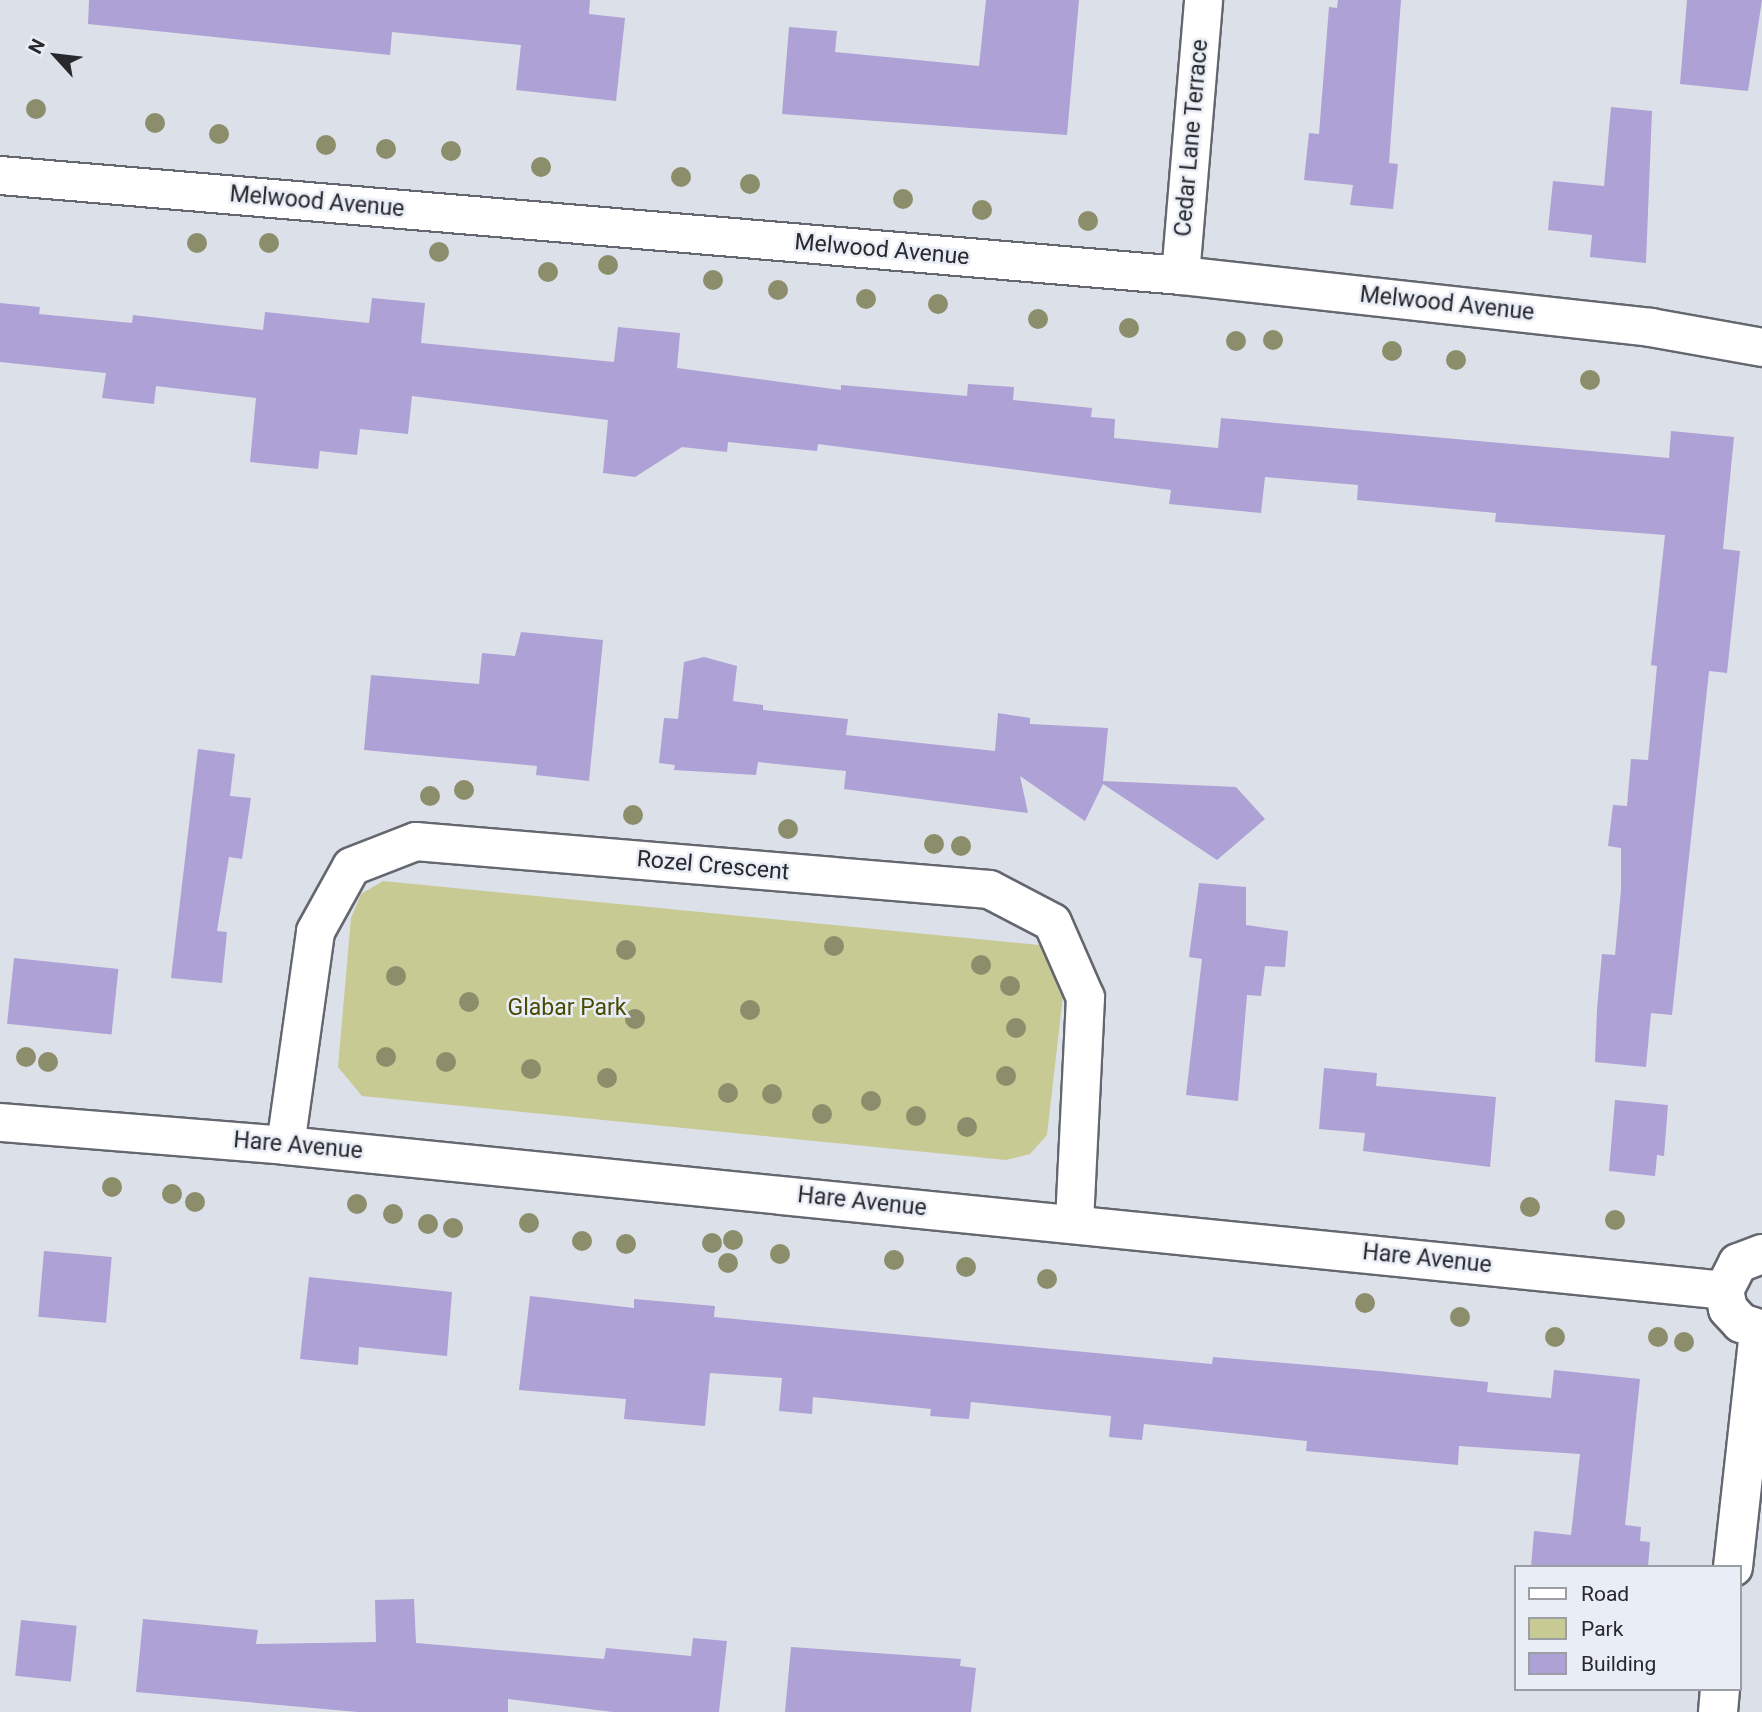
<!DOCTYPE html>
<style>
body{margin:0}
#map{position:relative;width:1762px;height:1712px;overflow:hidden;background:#dce0e8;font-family:Roboto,sans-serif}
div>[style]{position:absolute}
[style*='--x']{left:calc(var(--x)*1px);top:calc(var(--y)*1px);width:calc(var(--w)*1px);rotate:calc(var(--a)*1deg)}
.green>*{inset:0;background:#c7ca93}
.building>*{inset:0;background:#aea1d5;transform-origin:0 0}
.roads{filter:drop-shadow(2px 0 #64676f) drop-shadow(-2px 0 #64676f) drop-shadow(0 2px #64676f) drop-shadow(0 -2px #64676f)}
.minor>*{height:37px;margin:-18.5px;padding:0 18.5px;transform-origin:18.5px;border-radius:18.5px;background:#fff}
.tertiary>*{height:38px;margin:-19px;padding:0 19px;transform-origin:19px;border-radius:19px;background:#fff}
.trees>*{width:20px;height:20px;margin:-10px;border-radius:50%;background:#8c8e6b}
span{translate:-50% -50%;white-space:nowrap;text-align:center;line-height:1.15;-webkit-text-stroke:5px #e9edf6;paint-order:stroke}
.street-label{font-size:23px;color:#27292c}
.park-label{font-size:23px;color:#4a4a04}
.legend{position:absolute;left:1514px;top:1565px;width:228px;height:126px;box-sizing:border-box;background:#e9edf6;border:2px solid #9b9fa5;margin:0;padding:9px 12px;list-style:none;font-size:21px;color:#27292c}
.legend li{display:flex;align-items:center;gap:14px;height:35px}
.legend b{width:35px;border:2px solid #9b9fa5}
.north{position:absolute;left:21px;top:21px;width:70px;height:70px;-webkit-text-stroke:5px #e9edf6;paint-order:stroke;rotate:297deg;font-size:19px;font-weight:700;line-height:28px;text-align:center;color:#27292c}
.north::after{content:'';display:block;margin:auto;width:24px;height:32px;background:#27292c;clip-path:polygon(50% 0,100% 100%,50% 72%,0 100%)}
</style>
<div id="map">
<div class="green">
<div style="clip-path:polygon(383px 881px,1039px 945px,1050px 952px,1064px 987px,1047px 1135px,1030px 1154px,1006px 1160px,362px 1096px,338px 1067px,351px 918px,361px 894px)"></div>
</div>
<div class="building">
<div style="clip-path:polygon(89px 0,590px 0,589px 14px,625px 18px,616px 101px,516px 90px,521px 45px,392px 32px,390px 55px,88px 24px)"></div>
<div style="clip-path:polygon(986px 0,1079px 0,1067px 135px,782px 114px,789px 27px,837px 31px,835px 52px,979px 66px)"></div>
<div style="clip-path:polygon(1338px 0,1401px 0,1389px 163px,1398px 164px,1393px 209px,1350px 205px,1353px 185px,1304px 180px,1309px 133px,1319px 134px,1329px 7px,1337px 8px)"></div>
<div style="clip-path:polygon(1687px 0,1762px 0,1748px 91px,1680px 84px)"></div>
<div style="clip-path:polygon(1611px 107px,1652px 111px,1646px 263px,1590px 257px,1592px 235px,1548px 230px,1553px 181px,1604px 186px)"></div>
<div style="clip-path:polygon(372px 298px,425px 303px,421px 343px,614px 362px,618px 327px,680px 333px,677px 368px,841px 390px,841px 385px,967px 396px,968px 384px,1014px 387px,1013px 400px,1092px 408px,1091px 417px,1115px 419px,1114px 438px,1218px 448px,1221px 418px,1669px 458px,1671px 431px,1734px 437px,1723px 549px,1740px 551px,1727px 673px,1709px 671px,1672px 1015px,1651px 1013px,1646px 1067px,1595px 1062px,1597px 1009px,1602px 954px,1615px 955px,1621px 890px,1621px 848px,1608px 846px,1613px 805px,1627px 806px,1631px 759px,1648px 760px,1657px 666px,1651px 665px,1665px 535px,1495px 522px,1496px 513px,1357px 500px,1358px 485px,1265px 477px,1261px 513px,1169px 504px,1171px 490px,818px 444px,817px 451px,728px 442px,727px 452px,682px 447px,635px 477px,603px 473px,608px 420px,412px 396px,408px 434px,360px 429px,357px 455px,320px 451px,318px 469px,250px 462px,256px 398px,156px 386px,154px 404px,102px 398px,106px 373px,0 362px,0 303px,40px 307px,39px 314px,132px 323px,133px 315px,263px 330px,265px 312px,369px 323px)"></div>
<div style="clip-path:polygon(521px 632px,603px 640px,589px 781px,536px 775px,537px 766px,364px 750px,371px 675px,479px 684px,482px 653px,515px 656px)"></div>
<div style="clip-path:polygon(704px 657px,737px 666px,733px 701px,763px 705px,763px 710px,848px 719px,846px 735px,995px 751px,998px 713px,1030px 718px,1030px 724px,1108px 728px,1103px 781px,1236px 787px,1265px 819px,1217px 860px,1103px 784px,1085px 821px,1020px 776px,1028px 813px,844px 789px,846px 771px,758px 762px,756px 775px,674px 770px,675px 765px,659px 763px,664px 718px,678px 719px,684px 662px)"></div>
<div style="clip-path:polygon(198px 749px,235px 754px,230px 796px,251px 798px,242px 859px,229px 857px,217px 931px,227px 932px,222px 983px,171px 978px)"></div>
<div style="clip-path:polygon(1199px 883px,1246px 887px,1246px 925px,1288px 931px,1285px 967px,1265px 966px,1261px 996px,1247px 995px,1238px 1101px,1186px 1095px,1202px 959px,1189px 957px)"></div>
<div style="left:14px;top:958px;width:105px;height:66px;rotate:6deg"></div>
<div style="clip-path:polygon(1324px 1068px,1377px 1073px,1376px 1086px,1496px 1097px,1490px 1167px,1363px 1151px,1365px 1133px,1319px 1129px)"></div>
<div style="clip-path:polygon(1615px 1100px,1668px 1105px,1664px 1156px,1657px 1155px,1655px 1176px,1609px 1171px)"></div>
<div style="left:44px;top:1251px;width:68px;height:66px;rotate:5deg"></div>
<div style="clip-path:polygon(309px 1277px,452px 1292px,447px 1356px,359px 1347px,358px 1365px,300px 1359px)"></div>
<div style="clip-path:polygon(530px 1296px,634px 1308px,634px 1299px,715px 1306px,714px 1317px,1212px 1364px,1213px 1357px,1379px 1371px,1488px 1382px,1487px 1392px,1551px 1398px,1554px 1370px,1640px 1379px,1625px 1525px,1641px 1527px,1640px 1541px,1650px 1542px,1648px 1567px,1531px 1567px,1534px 1531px,1571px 1535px,1580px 1454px,1459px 1446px,1458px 1465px,1306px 1451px,1307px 1441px,1144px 1424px,1142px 1440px,1109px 1437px,1111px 1416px,971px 1402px,969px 1419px,930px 1416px,931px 1409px,813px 1397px,812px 1414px,779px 1411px,782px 1378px,710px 1373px,705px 1426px,624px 1419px,626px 1399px,519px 1390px)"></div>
<div style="clip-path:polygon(414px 1599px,416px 1643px,604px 1659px,606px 1648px,691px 1656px,693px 1638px,727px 1641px,719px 1712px,613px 1712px,508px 1699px,508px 1712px,358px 1712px,136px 1692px,143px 1619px,258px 1630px,256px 1644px,376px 1642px,375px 1600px)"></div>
<div style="left:21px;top:1620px;width:56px;height:56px;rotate:6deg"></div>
<div style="clip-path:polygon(791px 1647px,961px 1659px,960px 1666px,976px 1668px,971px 1712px,785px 1712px)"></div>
</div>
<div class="roads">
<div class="minor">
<div style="--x:0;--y:175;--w:1184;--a:4.84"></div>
<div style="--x:1180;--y:275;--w:473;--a:6.3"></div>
<div style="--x:1650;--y:327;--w:114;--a:10.1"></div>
<div style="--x:1180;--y:275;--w:276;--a:-85.2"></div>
<div style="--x:0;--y:1122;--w:286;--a:4.6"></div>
<div style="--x:285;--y:1145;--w:1446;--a:5.75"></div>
<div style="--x:285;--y:1145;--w:216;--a:-82"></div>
<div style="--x:315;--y:931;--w:74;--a:-61"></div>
<div style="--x:351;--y:866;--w:69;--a:-21.3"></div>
<div style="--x:415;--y:841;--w:576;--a:4.78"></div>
<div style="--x:989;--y:889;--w:71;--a:27.6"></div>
<div style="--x:1052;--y:922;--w:82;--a:66.3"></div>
<div style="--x:1085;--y:997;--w:226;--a:92.8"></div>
</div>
<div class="tertiary">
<div style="--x:1762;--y:1254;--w:26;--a:159"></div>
<div style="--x:1738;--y:1263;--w:30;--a:117"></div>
<div style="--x:1724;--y:1290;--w:19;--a:78"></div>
<div style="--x:1728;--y:1309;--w:19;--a:47"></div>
<div style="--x:1741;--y:1323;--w:22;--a:18"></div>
<div style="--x:1733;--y:1567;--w:238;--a:-83.7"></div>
<div style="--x:1718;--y:1712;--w:23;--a:-85"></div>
</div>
</div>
<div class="trees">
<div style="left:36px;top:109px"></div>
<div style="left:155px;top:123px"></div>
<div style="left:219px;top:134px"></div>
<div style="left:326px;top:145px"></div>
<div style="left:386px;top:149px"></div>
<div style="left:451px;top:151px"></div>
<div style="left:541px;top:167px"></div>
<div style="left:681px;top:177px"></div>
<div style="left:750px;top:184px"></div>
<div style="left:903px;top:199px"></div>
<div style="left:982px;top:210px"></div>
<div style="left:1088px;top:221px"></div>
<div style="left:197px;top:243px"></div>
<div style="left:269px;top:243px"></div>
<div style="left:439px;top:252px"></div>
<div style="left:608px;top:265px"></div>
<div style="left:548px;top:272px"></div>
<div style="left:713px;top:280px"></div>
<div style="left:778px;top:290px"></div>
<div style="left:866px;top:299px"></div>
<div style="left:938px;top:304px"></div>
<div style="left:1038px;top:319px"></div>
<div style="left:1129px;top:328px"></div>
<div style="left:1273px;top:340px"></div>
<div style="left:1236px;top:341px"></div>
<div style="left:1392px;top:351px"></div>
<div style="left:1456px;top:360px"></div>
<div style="left:1590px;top:380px"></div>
<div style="left:464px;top:790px"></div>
<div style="left:430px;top:796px"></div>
<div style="left:633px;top:815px"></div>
<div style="left:788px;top:829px"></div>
<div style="left:934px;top:844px"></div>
<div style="left:961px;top:846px"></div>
<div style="left:834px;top:946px"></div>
<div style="left:626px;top:950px"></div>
<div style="left:981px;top:965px"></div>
<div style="left:396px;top:976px"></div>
<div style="left:1010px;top:986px"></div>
<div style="left:469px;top:1002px"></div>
<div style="left:750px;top:1010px"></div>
<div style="left:635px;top:1019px"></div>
<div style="left:1016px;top:1028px"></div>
<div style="left:26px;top:1057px"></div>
<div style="left:386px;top:1057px"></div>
<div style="left:48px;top:1062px"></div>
<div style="left:446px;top:1062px"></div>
<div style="left:531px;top:1069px"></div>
<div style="left:1006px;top:1076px"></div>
<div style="left:607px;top:1078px"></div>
<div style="left:728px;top:1093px"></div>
<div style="left:772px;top:1094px"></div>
<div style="left:871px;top:1101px"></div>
<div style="left:822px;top:1114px"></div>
<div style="left:916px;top:1116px"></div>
<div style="left:967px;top:1127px"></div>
<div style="left:112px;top:1187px"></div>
<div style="left:172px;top:1194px"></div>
<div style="left:195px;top:1202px"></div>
<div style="left:357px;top:1204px"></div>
<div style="left:1530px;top:1207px"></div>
<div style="left:393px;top:1214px"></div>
<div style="left:1615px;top:1220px"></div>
<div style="left:529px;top:1223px"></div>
<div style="left:428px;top:1224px"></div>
<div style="left:453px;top:1228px"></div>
<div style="left:733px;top:1240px"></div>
<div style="left:582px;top:1241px"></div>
<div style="left:712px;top:1243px"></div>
<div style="left:626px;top:1244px"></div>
<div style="left:780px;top:1254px"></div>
<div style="left:894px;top:1260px"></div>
<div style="left:728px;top:1263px"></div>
<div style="left:966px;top:1267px"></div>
<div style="left:1047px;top:1279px"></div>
<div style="left:1365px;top:1303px"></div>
<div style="left:1460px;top:1317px"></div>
<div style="left:1555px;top:1337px"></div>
<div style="left:1658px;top:1337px"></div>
<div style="left:1684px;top:1342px"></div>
</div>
<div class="street-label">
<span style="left:1192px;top:138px;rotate:-85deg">Cedar Lane Terrace</span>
<span style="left:317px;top:202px;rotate:5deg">Melwood Avenue</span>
<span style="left:882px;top:250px;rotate:5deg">Melwood Avenue</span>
<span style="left:1447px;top:304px;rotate:6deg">Melwood Avenue</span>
<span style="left:713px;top:866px;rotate:5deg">Rozel Crescent</span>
<span style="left:298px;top:1146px;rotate:5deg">Hare Avenue</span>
<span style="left:862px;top:1202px;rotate:6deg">Hare Avenue</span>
<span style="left:1427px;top:1259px;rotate:6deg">Hare Avenue</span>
</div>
<div class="park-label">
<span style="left:567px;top:1008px">Glabar Park</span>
</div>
<ul class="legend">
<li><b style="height:9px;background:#fff"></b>Road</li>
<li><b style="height:19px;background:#c7ca93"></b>Park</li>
<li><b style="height:19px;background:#aea1d5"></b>Building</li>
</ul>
<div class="north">N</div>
</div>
